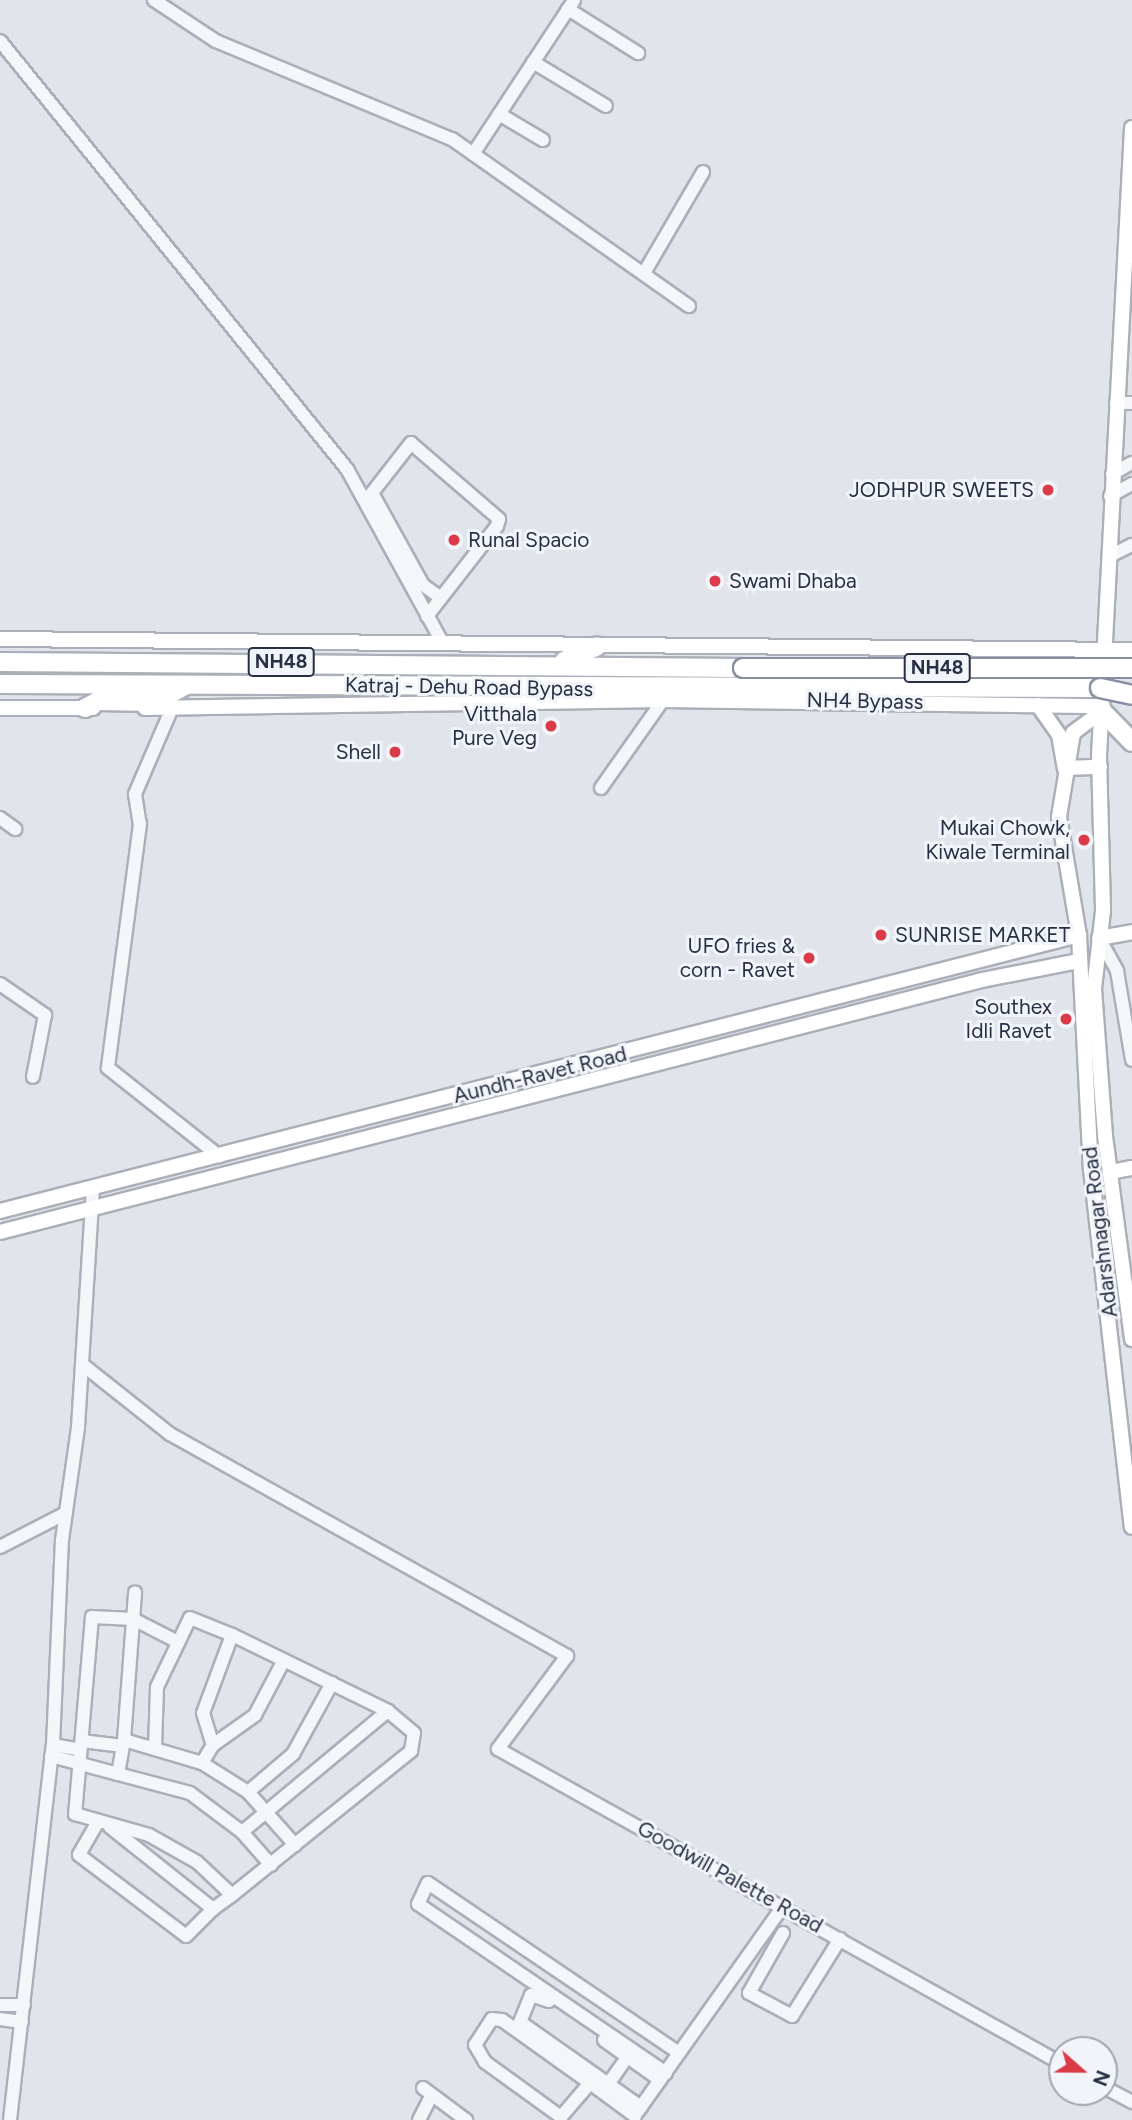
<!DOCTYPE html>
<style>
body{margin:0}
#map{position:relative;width:1132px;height:2120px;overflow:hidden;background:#e1e5eb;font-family:Figtree,sans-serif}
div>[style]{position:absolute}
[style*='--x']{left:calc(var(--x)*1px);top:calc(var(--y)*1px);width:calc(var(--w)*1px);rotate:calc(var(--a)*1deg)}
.roads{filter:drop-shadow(2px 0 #aaafb9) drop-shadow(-2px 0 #aaafb9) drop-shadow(0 2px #aaafb9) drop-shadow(0 -2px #aaafb9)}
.minor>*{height:12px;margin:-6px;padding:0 6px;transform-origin:6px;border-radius:6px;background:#f5f6f9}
.major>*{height:14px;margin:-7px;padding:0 7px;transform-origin:7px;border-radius:7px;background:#fff}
.highway>*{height:18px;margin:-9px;padding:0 9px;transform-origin:9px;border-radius:9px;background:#fff}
.bridges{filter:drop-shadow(2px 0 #8790a3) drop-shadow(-2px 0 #8790a3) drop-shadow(0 2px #8790a3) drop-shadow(0 -2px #8790a3)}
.highway-bridge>*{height:18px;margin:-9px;padding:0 9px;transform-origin:9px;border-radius:9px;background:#fff}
.dots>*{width:19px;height:19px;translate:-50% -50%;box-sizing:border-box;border:4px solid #f1f4f8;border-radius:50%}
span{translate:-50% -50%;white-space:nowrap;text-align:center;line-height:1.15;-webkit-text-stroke:6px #f1f4f8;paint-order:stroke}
.shield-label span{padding:2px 5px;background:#f1f4f8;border:2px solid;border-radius:5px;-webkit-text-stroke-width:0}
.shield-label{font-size:19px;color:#283045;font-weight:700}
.poi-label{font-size:21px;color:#283045}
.right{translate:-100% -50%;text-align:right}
.left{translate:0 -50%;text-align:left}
.street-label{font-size:21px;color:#283045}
.north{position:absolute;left:1048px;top:2036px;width:70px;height:70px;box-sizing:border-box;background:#f1f4f8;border:2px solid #a1a6b0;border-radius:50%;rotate:111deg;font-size:19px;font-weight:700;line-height:28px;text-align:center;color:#283045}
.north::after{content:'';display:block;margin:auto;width:24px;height:32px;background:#db3b48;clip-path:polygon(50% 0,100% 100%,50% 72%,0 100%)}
</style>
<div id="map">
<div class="roads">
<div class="minor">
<div style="--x:154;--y:0;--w:74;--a:33.5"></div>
<div style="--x:216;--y:41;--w:256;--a:22.6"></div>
<div style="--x:452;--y:139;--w:290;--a:35.2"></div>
<div style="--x:568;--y:9;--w:83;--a:32.2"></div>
<div style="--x:0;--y:41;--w:551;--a:50.97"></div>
<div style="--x:347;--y:469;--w:195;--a:61.2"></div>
<div style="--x:533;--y:62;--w:85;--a:31.1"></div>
<div style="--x:499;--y:114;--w:51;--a:30.6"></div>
<div style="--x:473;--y:154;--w:184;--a:-56.7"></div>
<div style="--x:644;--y:273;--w:117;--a:-59.7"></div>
<div style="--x:1116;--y:403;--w:16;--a:0"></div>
<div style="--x:1112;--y:474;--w:23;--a:-29"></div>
<div style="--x:1110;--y:496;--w:25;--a:-29"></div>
<div style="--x:1110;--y:556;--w:25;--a:-27"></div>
<div style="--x:427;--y:616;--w:114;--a:-52.1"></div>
<div style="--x:497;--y:526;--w:7;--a:-74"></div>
<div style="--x:499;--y:519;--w:116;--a:-139.2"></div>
<div style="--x:411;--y:443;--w:63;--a:128"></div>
<div style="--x:372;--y:493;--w:105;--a:61"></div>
<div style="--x:423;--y:585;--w:22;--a:36"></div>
<div style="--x:172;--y:708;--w:94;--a:113.3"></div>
<div style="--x:135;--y:794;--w:30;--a:81"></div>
<div style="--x:140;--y:824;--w:246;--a:97.5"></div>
<div style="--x:108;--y:1068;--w:142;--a:38.4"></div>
<div style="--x:601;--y:788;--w:108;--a:-54.8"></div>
<div style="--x:0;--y:818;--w:19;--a:36"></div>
<div style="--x:1099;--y:938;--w:38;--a:61"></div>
<div style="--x:1117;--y:971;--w:90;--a:80.4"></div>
<div style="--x:0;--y:984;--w:55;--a:34.6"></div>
<div style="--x:45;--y:1015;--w:63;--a:101"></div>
<div style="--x:83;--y:1365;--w:111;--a:38.4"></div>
<div style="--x:170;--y:1434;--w:455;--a:29.2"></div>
<div style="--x:567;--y:1656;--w:116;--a:126.6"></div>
<div style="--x:498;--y:1749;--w:646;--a:29.18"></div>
<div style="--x:0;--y:1547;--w:74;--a:-27.3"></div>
<div style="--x:178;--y:1642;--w:51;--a:-152.9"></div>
<div style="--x:133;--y:1619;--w:41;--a:-177.2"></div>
<div style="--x:92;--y:1617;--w:198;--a:94.9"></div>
<div style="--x:75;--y:1814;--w:77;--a:15.8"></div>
<div style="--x:149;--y:1835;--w:55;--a:29.4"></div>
<div style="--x:197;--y:1862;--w:48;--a:43.3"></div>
<div style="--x:232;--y:1895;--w:230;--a:-38.8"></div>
<div style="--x:411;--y:1751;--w:18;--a:-81"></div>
<div style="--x:414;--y:1733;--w:34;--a:-140"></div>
<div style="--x:124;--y:1740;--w:148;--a:-85.7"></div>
<div style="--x:82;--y:1741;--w:41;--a:7"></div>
<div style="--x:53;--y:1745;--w:27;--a:10"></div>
<div style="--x:155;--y:1748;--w:61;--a:-88.1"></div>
<div style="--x:157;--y:1687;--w:76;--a:-64.4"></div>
<div style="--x:190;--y:1618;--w:45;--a:22"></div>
<div style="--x:51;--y:1756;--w:69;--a:15"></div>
<div style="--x:118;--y:1774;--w:35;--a:-80"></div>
<div style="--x:124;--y:1740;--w:81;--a:16.4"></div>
<div style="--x:202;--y:1763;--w:54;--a:32.2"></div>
<div style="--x:248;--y:1792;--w:71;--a:48.4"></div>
<div style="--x:202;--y:1763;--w:21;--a:-59"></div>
<div style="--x:213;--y:1745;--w:52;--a:-35.5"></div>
<div style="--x:255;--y:1715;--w:62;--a:-62.2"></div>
<div style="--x:118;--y:1774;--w:74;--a:14.8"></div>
<div style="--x:190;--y:1793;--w:65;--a:36.9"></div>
<div style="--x:242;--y:1832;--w:190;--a:-39.7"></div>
<div style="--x:388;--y:1711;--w:174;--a:-154"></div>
<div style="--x:232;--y:1635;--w:83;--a:110.4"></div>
<div style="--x:203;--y:1713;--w:34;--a:73"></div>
<div style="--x:248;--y:1792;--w:59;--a:-40.2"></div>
<div style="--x:293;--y:1754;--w:81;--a:-61.2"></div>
<div style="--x:96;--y:1825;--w:34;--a:120"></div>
<div style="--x:79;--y:1855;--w:134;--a:37.1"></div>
<div style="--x:186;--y:1936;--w:38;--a:-45"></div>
<div style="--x:110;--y:1827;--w:132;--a:38.5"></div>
<div style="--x:213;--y:1909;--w:24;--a:-36"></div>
<div style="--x:242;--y:1832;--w:44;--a:48.7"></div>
<div style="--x:783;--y:1933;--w:69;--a:119.5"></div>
<div style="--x:749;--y:1993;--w:49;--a:28.1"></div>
<div style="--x:792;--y:2016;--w:91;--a:-58.1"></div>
<div style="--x:549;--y:2001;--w:19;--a:-162"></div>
<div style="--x:531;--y:1995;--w:29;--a:112"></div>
<div style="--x:520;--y:2022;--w:148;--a:35.1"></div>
<div style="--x:0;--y:2005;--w:24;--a:0"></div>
<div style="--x:0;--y:2019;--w:22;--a:8"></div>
<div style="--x:604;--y:2040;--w:69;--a:35.5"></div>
<div style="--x:666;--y:2073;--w:300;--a:-145.7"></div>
<div style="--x:418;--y:1904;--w:23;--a:-65"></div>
<div style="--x:428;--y:1883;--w:303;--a:34.1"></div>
<div style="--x:590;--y:2083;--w:45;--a:130.5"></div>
<div style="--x:561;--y:2117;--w:94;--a:-144.1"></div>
<div style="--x:485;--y:2062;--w:20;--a:-120"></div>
<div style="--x:475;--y:2045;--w:31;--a:-57"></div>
<div style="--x:492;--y:2019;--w:10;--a:6"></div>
<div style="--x:502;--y:2020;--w:108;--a:35.6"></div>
<div style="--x:590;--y:2083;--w:56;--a:36.3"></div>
<div style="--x:609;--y:2083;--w:24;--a:-55"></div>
<div style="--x:1104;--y:2087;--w:32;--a:28"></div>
<div style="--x:423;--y:2088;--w:54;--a:36.7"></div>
<div style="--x:638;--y:2111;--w:251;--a:-54.7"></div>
<div style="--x:10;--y:2120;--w:377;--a:-83.5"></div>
<div style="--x:53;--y:1745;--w:205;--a:-87.5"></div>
<div style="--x:62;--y:1540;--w:114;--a:-81.9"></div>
<div style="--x:78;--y:1427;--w:239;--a:-86.4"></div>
<div style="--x:419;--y:2120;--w:28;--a:-63"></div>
</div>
<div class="major">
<div style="--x:1132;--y:128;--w:629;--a:93.01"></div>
<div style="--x:1099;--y:756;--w:155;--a:88.5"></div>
<div style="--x:1103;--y:911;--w:79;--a:96.6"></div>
<div style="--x:1094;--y:989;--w:147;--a:85.7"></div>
<div style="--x:1105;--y:1136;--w:205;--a:82.4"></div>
<div style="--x:0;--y:639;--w:1132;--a:0.56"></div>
<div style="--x:1038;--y:705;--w:37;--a:55"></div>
<div style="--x:1059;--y:735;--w:34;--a:80"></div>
<div style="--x:1065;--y:768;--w:35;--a:-2"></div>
<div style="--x:0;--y:708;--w:93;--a:0"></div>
<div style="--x:145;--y:708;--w:518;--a:-0.88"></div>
<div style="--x:663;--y:700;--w:440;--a:0.8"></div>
<div style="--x:1102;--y:711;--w:36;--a:143"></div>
<div style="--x:1073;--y:733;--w:85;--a:99.5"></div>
<div style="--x:1059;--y:817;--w:120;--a:80.4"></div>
<div style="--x:1079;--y:935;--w:234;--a:87.1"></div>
<div style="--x:1091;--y:1169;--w:360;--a:83.5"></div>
<div style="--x:1099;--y:938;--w:34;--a:-10"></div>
<div style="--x:1111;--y:1172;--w:21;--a:-11"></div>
<div style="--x:0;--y:1211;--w:1114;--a:-14.35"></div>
<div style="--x:0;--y:1232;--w:1014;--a:-14.39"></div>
<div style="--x:982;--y:980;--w:99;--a:-11.1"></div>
</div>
<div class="highway">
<div style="--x:564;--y:661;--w:36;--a:-24"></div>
<div style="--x:0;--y:662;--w:743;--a:0.46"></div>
<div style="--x:0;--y:684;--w:1100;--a:0.21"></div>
<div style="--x:85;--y:708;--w:15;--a:-28"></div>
<div style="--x:98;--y:701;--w:58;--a:1"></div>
<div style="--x:156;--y:702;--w:33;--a:-29"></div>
<div style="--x:1102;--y:711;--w:43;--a:45.9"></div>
</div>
</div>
<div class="bridges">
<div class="highway-bridge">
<div style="--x:743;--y:668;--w:389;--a:0"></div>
<div style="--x:1100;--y:688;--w:33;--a:12"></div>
</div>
</div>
<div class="dots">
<div style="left:1048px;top:490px;background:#db3b48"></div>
<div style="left:454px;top:540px;background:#db3b48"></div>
<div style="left:715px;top:581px;background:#db3b48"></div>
<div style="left:551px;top:726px;background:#db3b48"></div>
<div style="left:395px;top:752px;background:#db3b48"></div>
<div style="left:1084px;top:840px;background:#db3b48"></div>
<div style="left:881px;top:935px;background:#db3b48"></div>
<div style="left:809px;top:958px;background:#db3b48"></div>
<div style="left:1066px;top:1019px;background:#db3b48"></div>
</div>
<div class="shield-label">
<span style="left:281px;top:662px">NH48</span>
<span style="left:937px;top:668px">NH48</span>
</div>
<div class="poi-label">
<span class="right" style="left:1034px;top:490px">JODHPUR SWEETS</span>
<span class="left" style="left:468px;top:540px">Runal Spacio</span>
<span class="left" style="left:729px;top:581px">Swami Dhaba</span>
<span class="right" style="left:537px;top:726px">Vitthala<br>Pure Veg</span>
<span class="right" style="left:381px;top:752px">Shell</span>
<span class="right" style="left:1070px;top:840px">Mukai Chowk,<br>Kiwale Terminal</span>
<span class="left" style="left:895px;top:935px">SUNRISE MARKET</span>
<span class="right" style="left:795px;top:958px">UFO fries &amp;<br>corn - Ravet</span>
<span class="right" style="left:1052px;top:1019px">Southex<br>Idli Ravet</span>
</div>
<div class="street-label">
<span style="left:469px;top:687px;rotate:1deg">Katraj - Dehu Road Bypass</span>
<span style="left:865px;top:701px;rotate:1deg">NH4 Bypass</span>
<span style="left:540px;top:1075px;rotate:-14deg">Aundh-Ravet Road</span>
<span style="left:1100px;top:1232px;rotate:-97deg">Adarshnagar Road</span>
<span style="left:730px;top:1877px;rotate:29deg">Goodwill Palette Road</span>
</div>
<div class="north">N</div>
</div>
